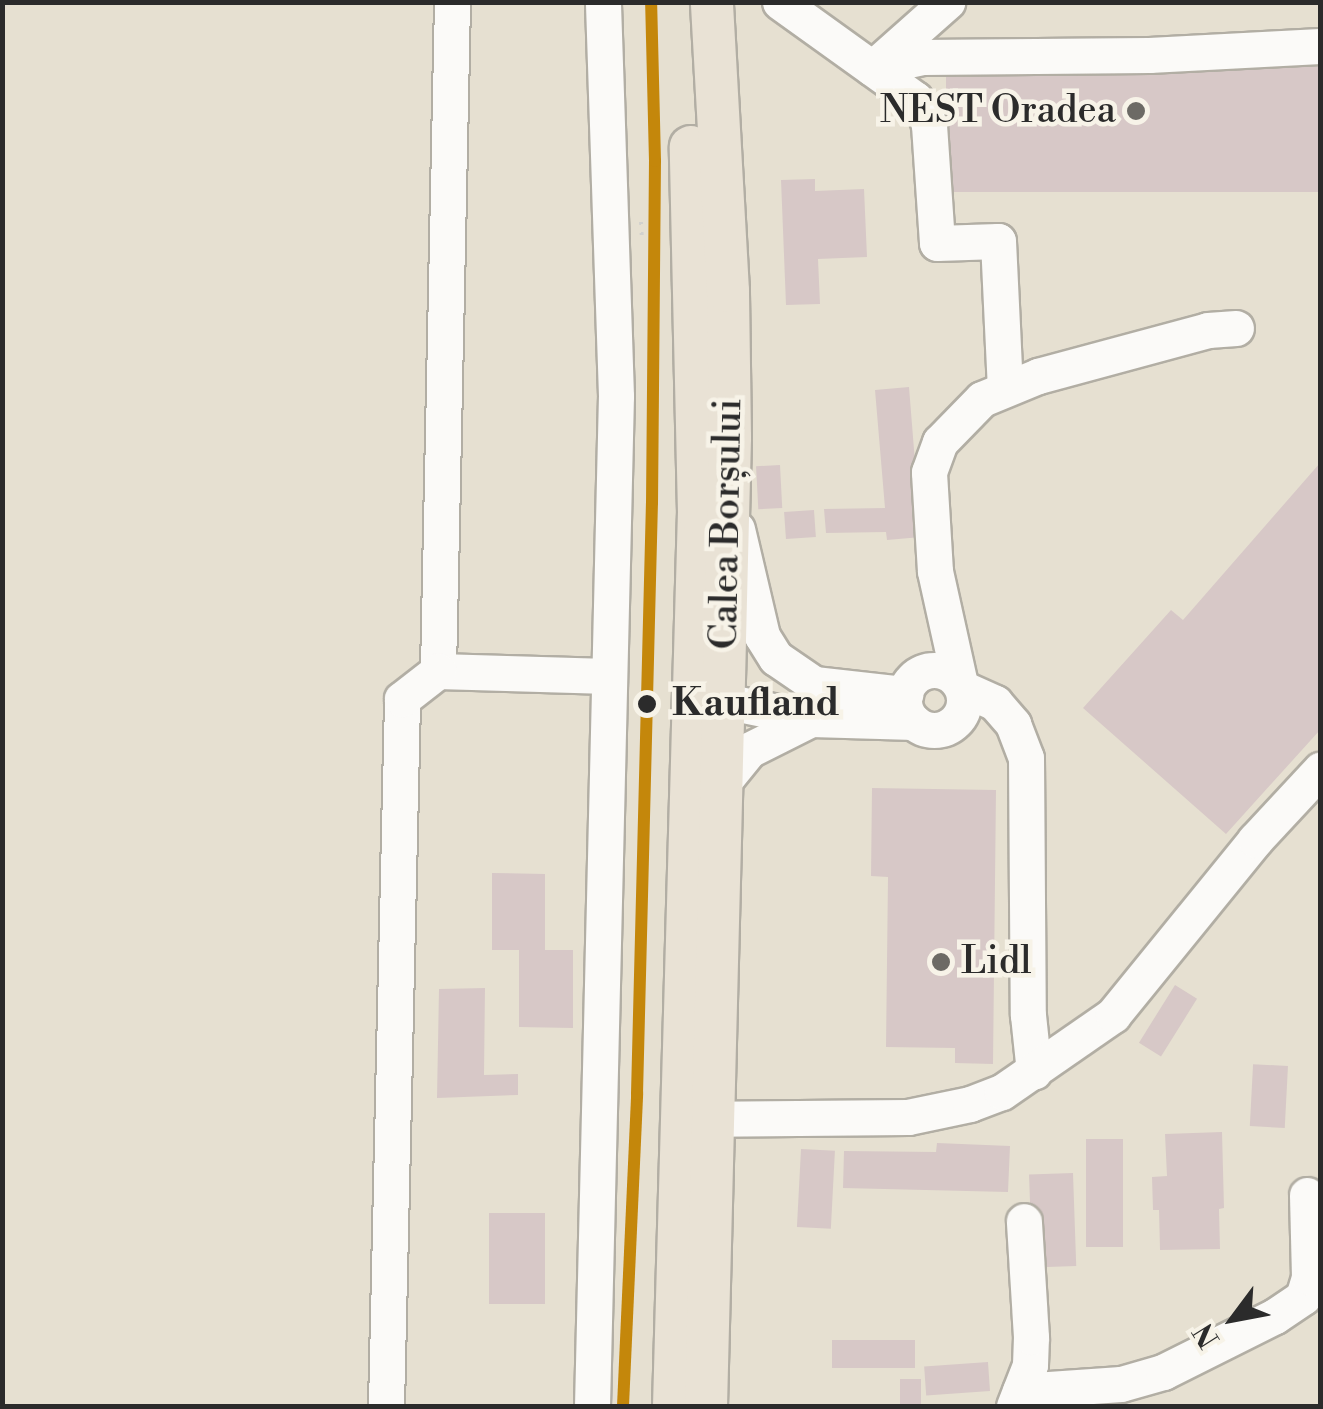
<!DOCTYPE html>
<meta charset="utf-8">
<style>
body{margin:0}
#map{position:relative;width:1323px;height:1409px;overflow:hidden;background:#e6e0d1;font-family:"Libre Bodoni",serif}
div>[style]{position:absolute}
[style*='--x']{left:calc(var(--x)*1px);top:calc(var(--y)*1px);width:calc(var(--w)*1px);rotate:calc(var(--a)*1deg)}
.building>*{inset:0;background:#d7c8c7;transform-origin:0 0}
.path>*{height:4px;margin-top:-2px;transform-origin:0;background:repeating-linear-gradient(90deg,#d2d1cd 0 2.5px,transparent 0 10.5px)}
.roads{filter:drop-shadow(2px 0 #b2aea4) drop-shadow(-2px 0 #b2aea4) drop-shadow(0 2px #b2aea4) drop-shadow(0 -2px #b2aea4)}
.minor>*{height:35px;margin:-17.5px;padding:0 17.5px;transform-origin:17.5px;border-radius:17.5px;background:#fbfaf8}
.minor>.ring{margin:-17.5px;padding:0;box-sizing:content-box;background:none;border:35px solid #fbfaf8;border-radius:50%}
.major>*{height:42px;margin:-21px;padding:0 21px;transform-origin:21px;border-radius:21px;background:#e9e2d5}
.tram-1>*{height:12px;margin:-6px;padding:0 6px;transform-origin:6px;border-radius:6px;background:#c4870b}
.dots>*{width:28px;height:28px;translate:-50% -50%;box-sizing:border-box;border:5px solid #f7f3e8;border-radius:50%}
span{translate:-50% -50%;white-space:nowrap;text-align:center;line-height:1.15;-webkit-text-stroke:9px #f7f3e8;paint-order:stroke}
.poi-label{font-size:38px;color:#2b2b2b}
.right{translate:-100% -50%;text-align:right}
.left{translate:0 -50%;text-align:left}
.street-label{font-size:38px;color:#2b2b2b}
.stop-label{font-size:38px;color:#2b2b2b;font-weight:700}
.frame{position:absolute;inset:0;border:5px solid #2b2b2b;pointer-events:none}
.north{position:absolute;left:1183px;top:1269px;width:100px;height:100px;-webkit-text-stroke:8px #f7f3e8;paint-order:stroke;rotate:238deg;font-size:28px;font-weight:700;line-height:40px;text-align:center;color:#2b2b2b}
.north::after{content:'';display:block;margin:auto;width:35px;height:45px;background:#2b2b2b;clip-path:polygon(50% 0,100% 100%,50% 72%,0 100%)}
</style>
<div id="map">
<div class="building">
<div style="left:1320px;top:54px;width:138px;height:374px;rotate:90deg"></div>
<div style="clip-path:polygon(815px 179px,815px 191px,864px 189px,867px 257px,818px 259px,820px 304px,786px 305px,781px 180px)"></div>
<div style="clip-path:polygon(909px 387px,921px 537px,887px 540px,886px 532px,826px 533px,824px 509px,885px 508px,875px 390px)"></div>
<div style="clip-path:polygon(1320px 463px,1320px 730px,1226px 834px,1083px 708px,1171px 610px,1183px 620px)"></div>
<div style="left:780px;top:465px;width:43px;height:24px;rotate:87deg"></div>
<div style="left:814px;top:510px;width:27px;height:30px;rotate:86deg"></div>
<div style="clip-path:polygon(872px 788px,996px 790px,993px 1064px,955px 1063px,955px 1048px,886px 1047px,888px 877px,871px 876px)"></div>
<div style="clip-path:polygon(492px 873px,545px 874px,545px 950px,573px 950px,573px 1028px,519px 1027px,519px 950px,492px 950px)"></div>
<div style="left:1175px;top:985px;width:26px;height:68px;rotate:32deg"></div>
<div style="clip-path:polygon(485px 988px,484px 1075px,518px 1074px,518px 1095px,437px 1098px,439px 989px)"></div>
<div style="left:1288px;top:1066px;width:62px;height:35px;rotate:93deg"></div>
<div style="clip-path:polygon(1222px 1132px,1224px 1208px,1219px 1209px,1220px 1249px,1160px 1250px,1159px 1210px,1153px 1210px,1152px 1177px,1167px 1176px,1165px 1134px)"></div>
<div style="left:1086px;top:1139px;width:37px;height:108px"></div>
<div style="clip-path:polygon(937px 1143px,1010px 1146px,1008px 1192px,843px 1188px,844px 1151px,936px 1152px)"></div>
<div style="left:801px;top:1149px;width:34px;height:78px;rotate:3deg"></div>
<div style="left:1073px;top:1173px;width:93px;height:44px;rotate:88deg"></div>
<div style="left:489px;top:1213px;width:56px;height:91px"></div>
<div style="left:915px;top:1340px;width:28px;height:83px;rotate:90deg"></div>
<div style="left:988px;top:1362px;width:29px;height:64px;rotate:86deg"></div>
<div style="left:900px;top:1379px;width:21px;height:27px"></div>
</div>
<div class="path">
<div style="--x:641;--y:222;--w:20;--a:87"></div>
</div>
<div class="roads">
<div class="minor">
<div style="--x:452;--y:2;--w:669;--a:91.2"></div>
<div style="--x:438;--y:671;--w:170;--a:1.7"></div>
<div style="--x:780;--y:2;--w:166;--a:35.7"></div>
<div style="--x:915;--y:99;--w:15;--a:53"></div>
<div style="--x:924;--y:111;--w:15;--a:70"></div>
<div style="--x:929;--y:125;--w:118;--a:86.1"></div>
<div style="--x:937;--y:243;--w:61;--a:-1.9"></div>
<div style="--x:998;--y:241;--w:148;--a:87.3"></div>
<div style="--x:877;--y:64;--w:94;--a:-41.5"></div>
<div style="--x:872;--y:68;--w:51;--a:-12.4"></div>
<div style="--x:922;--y:57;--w:227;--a:-0.5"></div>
<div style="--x:1149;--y:55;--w:171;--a:-3"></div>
<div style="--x:737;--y:529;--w:110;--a:76.8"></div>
<div style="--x:762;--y:636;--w:26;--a:58"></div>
<div style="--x:776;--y:658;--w:46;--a:34.4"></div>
<div style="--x:814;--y:684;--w:92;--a:6.3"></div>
<div class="ring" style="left:904px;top:670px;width:25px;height:25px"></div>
<div style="--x:960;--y:684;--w:116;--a:-102.5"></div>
<div style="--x:935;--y:571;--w:99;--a:-93.5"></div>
<div style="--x:929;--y:472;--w:32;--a:-70"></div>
<div style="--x:940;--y:442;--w:60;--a:-45.7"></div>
<div style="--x:982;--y:399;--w:61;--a:-22.3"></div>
<div style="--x:1038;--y:376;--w:176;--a:-15.1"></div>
<div style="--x:1208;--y:330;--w:28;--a:-4"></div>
<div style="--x:962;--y:688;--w:36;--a:24"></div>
<div style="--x:995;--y:703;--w:28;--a:49"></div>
<div style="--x:1013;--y:724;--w:36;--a:69"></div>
<div style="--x:1026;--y:758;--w:257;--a:89.6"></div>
<div style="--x:1028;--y:1015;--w:57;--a:84"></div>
<div style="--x:700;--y:696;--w:113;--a:11.7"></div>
<div style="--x:724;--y:781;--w:40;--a:-51"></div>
<div style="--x:749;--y:750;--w:69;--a:-26.6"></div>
<div style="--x:811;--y:719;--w:103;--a:1.7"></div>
<div style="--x:688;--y:1119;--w:220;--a:-0.5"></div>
<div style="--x:908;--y:1117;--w:63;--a:-11.8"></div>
<div style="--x:970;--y:1104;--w:34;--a:-21"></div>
<div style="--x:1002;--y:1092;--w:135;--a:-34.7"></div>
<div style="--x:1113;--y:1015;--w:225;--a:-50.9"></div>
<div style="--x:1255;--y:840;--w:96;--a:-47.1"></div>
<div style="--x:1020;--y:1391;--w:101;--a:-4"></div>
<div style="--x:1121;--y:1384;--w:44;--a:-15.9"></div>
<div style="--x:1163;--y:1372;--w:125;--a:-26.6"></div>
<div style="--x:1275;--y:1316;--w:34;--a:-34"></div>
<div style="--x:1303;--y:1297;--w:21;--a:-73"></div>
<div style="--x:1309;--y:1277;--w:82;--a:-91.4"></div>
<div style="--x:386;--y:1406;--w:707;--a:-88.7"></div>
<div style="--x:402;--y:699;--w:46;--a:-37.9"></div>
<div style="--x:592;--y:1406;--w:1010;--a:-88.64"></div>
<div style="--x:616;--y:396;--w:394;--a:-91.9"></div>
<div style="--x:1014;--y:1406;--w:44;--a:-68.7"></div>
<div style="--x:1030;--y:1365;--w:28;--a:-88"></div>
<div style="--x:1031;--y:1337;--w:116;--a:-93.5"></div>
</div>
<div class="major">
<div style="--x:674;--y:1406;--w:893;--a:-88.4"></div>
<div style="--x:699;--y:513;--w:366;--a:-91.3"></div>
<div style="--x:706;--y:1406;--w:969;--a:-88.58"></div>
<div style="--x:730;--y:437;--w:146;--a:-90.8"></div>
<div style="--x:728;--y:291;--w:289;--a:-93.2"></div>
</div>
</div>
<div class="tram-1">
<div style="--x:623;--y:1406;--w:312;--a:-87.4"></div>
<div style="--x:637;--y:1094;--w:591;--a:-88.55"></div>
<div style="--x:652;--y:503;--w:342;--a:-89.5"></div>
<div style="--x:655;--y:161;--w:159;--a:-91.4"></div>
</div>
<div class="dots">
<div style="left:1136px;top:111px;background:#6c6a65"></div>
<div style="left:647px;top:704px;background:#2b2b2b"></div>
<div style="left:941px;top:962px;background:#6c6a65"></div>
</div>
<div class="poi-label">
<span class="right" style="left:1116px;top:111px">NEST Oradea</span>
<span class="left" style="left:961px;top:962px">Lidl</span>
</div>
<div class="street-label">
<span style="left:727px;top:524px;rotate:-89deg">Calea Borșului</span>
</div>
<div class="stop-label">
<span class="left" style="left:672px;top:704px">Kaufland</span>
</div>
<div class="frame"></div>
<div class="north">N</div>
</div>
